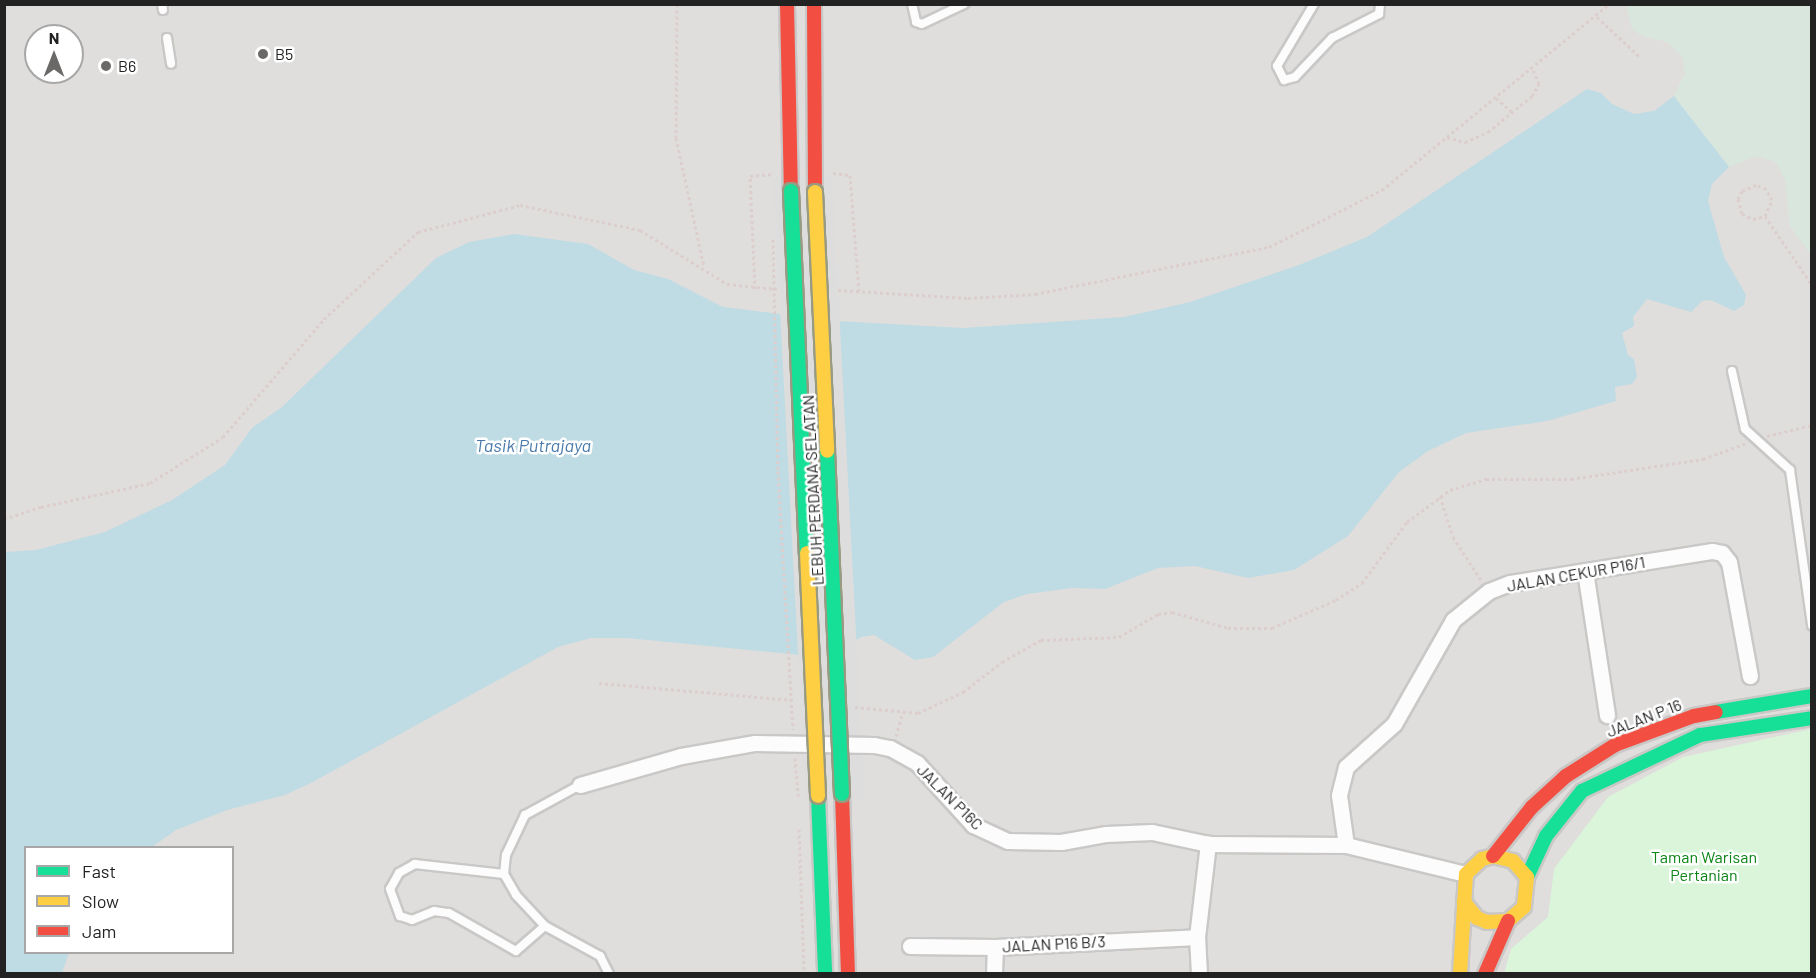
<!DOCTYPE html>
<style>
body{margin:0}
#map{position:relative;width:1816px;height:978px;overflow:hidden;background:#f0eeeb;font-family:Barlow,sans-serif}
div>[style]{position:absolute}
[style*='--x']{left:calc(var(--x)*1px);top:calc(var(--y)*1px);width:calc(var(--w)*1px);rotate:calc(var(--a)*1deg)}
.residential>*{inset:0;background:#dfdedc}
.wetland>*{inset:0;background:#d9e6de}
.park>*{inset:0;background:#daf5da}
.water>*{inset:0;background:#bfdbe3}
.pier>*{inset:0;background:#dedddd;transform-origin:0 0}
.path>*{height:3px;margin-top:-1.5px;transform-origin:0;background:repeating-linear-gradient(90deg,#dccecd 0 3px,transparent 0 6px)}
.roads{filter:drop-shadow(2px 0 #c9c8c7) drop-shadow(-2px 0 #c9c8c7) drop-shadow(0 2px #c9c8c7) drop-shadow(0 -2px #c9c8c7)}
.lane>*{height:8px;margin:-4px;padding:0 4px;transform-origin:4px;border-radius:4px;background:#fdfcfc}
.street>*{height:15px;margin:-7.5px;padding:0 7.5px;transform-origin:7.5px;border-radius:7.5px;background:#fdfcfc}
.fast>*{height:14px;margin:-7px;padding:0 7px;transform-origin:7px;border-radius:7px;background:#16e098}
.slow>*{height:14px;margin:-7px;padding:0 7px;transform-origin:7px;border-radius:7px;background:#ffcf43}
.jam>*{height:14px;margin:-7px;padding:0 7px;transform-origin:7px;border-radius:7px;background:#f24e42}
.bridges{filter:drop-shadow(2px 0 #999a82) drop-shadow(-2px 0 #999a82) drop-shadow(0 2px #999a82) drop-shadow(0 -2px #999a82)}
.fast-bridge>*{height:14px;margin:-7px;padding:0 7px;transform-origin:7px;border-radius:7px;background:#16e098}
.slow-bridge>*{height:14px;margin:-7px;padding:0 7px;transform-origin:7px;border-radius:7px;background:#ffcf43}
.dots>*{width:16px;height:16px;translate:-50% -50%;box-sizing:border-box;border:3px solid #fff;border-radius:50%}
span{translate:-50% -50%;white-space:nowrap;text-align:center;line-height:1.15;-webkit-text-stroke:5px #fff;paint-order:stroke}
.poi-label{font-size:16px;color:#222}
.left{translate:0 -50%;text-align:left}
.street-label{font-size:16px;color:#222}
.park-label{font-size:16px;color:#0c8416}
.water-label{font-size:18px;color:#4a7aab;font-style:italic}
.frame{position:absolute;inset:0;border:6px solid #222;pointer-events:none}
.legend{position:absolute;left:24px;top:846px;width:210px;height:108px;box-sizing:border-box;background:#fff;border:2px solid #a7a7a7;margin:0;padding:8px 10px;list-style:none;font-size:18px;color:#222}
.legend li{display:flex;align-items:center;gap:12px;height:30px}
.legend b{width:30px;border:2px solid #a7a7a7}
.north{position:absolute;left:24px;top:24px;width:60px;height:60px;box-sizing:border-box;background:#fff;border:2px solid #a7a7a7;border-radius:50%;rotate:0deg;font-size:16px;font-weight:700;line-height:24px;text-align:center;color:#222}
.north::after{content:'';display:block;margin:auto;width:21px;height:27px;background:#6a6968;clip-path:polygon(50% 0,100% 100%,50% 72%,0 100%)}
</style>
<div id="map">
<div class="residential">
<div style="clip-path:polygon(evenodd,4px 5px,1763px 5px,1707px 84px,1464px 249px,256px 511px,5px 603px,4px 5px,36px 36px,72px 36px,72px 72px,36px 72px,36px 36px)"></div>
<div style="clip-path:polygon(1749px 128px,1811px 131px,1811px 973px,5px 974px,4px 930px,26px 952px,232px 952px,232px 848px,45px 847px)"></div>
</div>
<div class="wetland">
<div style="clip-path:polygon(1626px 4px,1811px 5px,1811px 255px,1790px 226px,1785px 180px,1776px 162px,1757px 156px,1729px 167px,1674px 96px,1685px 73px,1683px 58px,1668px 42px,1642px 36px,1632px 29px)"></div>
</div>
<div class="park">
<div style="clip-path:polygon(1811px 729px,1811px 973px,1504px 974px,1511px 949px,1548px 917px,1554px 869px,1608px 797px,1683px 757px)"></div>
</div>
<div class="water">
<div style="clip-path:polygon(1587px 89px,1601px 93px,1612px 104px,1634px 114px,1654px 111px,1674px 96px,1729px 167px,1712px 184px,1708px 201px,1724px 257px,1746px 295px,1744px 305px,1734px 311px,1711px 300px,1702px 301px,1691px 312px,1647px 299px,1633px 317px,1634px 326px,1622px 333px,1628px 355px,1634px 359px,1637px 377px,1632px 384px,1615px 387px,1616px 401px,1547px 421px,1466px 433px,1428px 451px,1399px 472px,1348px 536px,1294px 570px,1248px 578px,1195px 566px,1158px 568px,1105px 589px,1072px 588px,1027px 594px,1004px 602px,933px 657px,915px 660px,874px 635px,861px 637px,831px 658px,627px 638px,591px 638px,558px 647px,311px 783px,285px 795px,227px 810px,176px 830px,152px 847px,26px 848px,26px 952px,69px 953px,62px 973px,5px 974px,5px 552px,36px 550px,105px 532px,172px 500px,225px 465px,252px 428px,282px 407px,436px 258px,469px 242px,514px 234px,588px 244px,634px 270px,668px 279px,723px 307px,837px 321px,963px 328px,1124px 317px,1190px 302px,1299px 265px,1367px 237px)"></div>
</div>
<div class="pier">
<div style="left:832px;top:175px;width:625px;height:59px;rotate:87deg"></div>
</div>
<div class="path">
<div style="--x:677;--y:4;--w:134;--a:90.4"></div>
<div style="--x:676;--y:138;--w:131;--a:77.7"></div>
<div style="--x:1597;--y:17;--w:57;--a:42.9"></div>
<div style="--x:1496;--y:98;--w:21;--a:41"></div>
<div style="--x:1447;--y:137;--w:19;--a:16"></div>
<div style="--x:1465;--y:142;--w:25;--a:-23"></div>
<div style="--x:1488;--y:132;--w:57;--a:-39.3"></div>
<div style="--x:1532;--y:96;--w:14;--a:-60"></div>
<div style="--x:1539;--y:84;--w:15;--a:-113"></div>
<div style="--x:833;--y:173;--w:17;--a:7"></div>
<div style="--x:850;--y:175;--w:116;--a:85.6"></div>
<div style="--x:1765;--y:216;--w:17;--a:-66"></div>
<div style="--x:1772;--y:200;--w:13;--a:-119"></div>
<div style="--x:1766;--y:189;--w:11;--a:-158"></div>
<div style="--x:1756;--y:185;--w:15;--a:157"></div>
<div style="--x:1742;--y:191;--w:9;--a:117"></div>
<div style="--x:1738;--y:199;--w:16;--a:75"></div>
<div style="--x:1742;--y:214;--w:12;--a:24"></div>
<div style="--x:1753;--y:219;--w:12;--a:-14"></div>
<div style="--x:1765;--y:216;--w:83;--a:55.7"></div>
<div style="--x:773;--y:239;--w:232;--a:88.8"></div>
<div style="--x:778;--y:471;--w:259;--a:86.7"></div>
<div style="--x:755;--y:289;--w:113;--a:-92.5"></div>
<div style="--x:750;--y:176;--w:24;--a:-5"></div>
<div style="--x:838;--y:290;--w:130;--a:3.5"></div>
<div style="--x:968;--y:298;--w:67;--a:-3.4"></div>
<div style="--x:1035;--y:294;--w:239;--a:-11.4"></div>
<div style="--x:1269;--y:247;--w:127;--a:-26.8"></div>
<div style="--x:1382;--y:190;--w:293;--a:-39.3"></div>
<div style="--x:1767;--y:436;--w:46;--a:-13.7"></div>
<div style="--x:1440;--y:496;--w:43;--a:72.4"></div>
<div style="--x:1453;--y:537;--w:51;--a:56.9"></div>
<div style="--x:4;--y:519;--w:39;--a:-18"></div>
<div style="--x:41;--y:507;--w:112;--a:-12.4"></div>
<div style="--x:150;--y:483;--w:86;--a:-32.2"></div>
<div style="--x:223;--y:437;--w:155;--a:-49.4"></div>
<div style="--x:324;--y:319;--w:128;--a:-42.8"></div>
<div style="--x:418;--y:232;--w:106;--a:-14.8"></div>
<div style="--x:520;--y:205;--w:123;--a:11.8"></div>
<div style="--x:640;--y:230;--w:102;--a:31.8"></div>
<div style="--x:727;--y:284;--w:50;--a:5.7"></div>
<div style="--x:599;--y:683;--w:197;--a:5"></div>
<div style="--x:855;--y:707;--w:63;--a:5.4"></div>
<div style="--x:918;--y:713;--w:50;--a:-25"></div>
<div style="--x:963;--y:692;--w:49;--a:-37.6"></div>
<div style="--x:1002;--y:662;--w:45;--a:-29.4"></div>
<div style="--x:1041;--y:640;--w:78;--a:-2.2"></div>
<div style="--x:1119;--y:637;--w:45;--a:-30.5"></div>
<div style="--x:1158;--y:614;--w:14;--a:-8"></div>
<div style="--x:1172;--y:612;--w:58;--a:15.9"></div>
<div style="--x:1228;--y:628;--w:44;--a:0"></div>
<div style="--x:1272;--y:628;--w:70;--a:-23.6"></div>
<div style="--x:1336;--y:600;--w:31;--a:-33"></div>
<div style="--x:1362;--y:583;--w:76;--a:-53.6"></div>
<div style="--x:1407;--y:522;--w:54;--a:-36.7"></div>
<div style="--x:1450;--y:490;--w:38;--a:-17"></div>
<div style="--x:1486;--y:479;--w:85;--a:0"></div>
<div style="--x:1571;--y:479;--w:134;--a:-8.6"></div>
<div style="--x:1703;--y:459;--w:47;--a:-20"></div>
<div style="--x:896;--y:736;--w:25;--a:-74"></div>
<div style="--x:795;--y:758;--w:38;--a:85"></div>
<div style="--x:799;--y:829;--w:145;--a:88"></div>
</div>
<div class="roads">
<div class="lane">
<div style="--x:162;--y:4;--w:6;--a:81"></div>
<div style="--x:912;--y:4;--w:18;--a:77"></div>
<div style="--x:916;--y:22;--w:6;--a:18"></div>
<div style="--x:922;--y:24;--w:47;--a:-25.5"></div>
<div style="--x:1314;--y:4;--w:72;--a:120.8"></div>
<div style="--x:1277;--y:66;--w:16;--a:63"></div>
<div style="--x:1284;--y:80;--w:11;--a:-15"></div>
<div style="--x:1295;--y:77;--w:54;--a:-46.5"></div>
<div style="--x:1332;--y:38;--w:53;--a:-27.1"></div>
<div style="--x:1379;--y:14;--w:10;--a:-84"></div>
<div style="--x:167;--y:38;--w:26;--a:81"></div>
<div style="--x:1732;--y:371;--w:59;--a:77.4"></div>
<div style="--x:1745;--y:429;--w:61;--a:42.3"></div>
<div style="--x:1790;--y:470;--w:157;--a:81.9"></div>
<div style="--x:580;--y:785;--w:63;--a:151.4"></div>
<div style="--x:525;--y:815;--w:44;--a:115.4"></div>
<div style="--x:506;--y:855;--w:19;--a:96"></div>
<div style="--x:504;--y:874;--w:24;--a:60"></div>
<div style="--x:516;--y:895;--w:42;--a:46.9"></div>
<div style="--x:545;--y:926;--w:63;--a:28.6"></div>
<div style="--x:600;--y:956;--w:20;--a:63"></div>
<div style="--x:504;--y:874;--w:90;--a:-173.6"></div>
<div style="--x:415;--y:864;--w:18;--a:151"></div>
<div style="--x:399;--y:873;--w:18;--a:119"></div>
<div style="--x:390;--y:889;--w:29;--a:70"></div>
<div style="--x:400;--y:916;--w:13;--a:18"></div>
<div style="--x:412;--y:920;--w:24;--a:-22"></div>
<div style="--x:434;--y:911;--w:15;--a:8"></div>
<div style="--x:449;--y:913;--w:77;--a:29.6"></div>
<div style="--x:516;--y:951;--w:38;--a:-41"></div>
</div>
<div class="street">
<div style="--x:1585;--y:571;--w:146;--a:81.3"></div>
<div style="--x:580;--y:785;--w:105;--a:-16"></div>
<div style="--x:681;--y:756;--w:75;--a:-10"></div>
<div style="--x:755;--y:743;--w:119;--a:1"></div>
<div style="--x:874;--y:745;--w:16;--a:11"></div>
<div style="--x:890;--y:748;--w:31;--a:29"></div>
<div style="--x:917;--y:763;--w:84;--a:47.9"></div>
<div style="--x:973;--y:825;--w:38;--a:25"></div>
<div style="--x:1008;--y:841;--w:53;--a:1.1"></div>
<div style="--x:1061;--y:842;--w:46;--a:-10.1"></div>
<div style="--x:1106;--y:834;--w:46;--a:-2.5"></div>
<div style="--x:1152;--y:832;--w:57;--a:12.1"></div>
<div style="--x:1208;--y:844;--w:138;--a:0.4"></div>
<div style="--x:1346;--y:845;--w:123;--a:13.6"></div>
<div style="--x:1346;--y:845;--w:50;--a:-98"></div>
<div style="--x:1339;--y:795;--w:29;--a:-76"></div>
<div style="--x:1346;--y:767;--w:64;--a:-41.9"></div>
<div style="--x:1394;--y:724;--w:120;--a:-60.4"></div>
<div style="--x:1453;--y:620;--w:46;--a:-38.9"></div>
<div style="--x:1489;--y:591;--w:22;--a:-21"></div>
<div style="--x:1510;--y:583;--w:205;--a:-9"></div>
<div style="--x:1712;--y:551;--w:10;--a:11"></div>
<div style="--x:1722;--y:553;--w:11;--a:52"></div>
<div style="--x:1729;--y:562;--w:116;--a:79.6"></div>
<div style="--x:910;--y:946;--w:85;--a:0.7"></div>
<div style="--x:995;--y:947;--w:202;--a:-2.8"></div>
<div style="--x:994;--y:974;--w:27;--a:-88"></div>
<div style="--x:1199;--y:974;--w:37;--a:-93"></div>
<div style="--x:1197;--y:937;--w:94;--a:-83.3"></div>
</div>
<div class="fast">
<div style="--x:1716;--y:712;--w:97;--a:-9.5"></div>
<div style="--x:818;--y:796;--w:178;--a:87.7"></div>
<div style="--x:1527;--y:877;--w:45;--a:-65.1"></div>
<div style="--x:1546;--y:836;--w:58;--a:-51.3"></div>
<div style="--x:1582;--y:791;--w:131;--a:-25.4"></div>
<div style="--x:1700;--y:735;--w:113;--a:-8.6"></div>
</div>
<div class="slow">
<div style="--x:1460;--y:974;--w:100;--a:-86.6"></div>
<div style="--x:1466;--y:874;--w:22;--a:-43"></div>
<div style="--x:1482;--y:859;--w:11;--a:-15"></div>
<div style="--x:1493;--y:856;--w:21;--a:14"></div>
<div style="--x:1513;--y:861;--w:21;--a:49"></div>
<div style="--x:1527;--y:877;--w:30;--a:96"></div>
<div style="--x:1524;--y:907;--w:21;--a:139"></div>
<div style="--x:1508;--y:921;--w:21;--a:177"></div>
<div style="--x:1487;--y:922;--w:11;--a:-158"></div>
<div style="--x:1477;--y:918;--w:21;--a:-129"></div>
</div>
<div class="jam">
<div style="--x:787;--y:4;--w:187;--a:88.8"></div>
<div style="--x:814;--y:4;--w:188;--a:89.7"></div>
<div style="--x:842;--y:794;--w:180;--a:88.1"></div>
<div style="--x:1493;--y:856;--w:63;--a:-51.5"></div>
<div style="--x:1532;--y:807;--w:46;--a:-42.4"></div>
<div style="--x:1566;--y:776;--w:58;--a:-32.3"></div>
<div style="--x:1615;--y:745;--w:84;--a:-20.2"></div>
<div style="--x:1694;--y:716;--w:22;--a:-10"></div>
<div style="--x:1485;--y:974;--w:58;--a:-66.5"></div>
</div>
</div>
<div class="bridges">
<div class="fast-bridge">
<div style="--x:791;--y:191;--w:362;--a:87.5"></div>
<div style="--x:827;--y:451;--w:343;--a:87.5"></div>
</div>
<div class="slow-bridge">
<div style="--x:815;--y:192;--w:259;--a:87.3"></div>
<div style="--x:807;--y:553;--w:243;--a:87.4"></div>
</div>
</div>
<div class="dots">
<div style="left:263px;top:54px;background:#6a6968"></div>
<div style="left:106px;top:66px;background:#6a6968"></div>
</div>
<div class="poi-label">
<span class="left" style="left:275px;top:54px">B5</span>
<span class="left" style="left:118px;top:66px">B6</span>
</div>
<div class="street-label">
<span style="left:813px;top:490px;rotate:-93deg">LEBUH PERDANA SELATAN</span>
<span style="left:1576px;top:574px;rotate:-10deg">JALAN CEKUR P16/1</span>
<span style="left:1644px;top:718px;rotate:-21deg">JALAN P 16</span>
<span style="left:950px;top:797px;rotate:45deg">JALAN P16C</span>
<span style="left:1054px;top:944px;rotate:-3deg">JALAN P16 B/3</span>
</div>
<div class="park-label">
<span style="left:1704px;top:866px">Taman Warisan<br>Pertanian</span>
</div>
<div class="water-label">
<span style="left:533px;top:445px">Tasik Putrajaya</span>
</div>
<div class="frame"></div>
<ul class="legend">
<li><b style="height:8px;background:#16e098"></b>Fast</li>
<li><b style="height:8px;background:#ffcf43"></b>Slow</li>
<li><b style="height:8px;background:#f24e42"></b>Jam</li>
</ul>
<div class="north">N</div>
</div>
